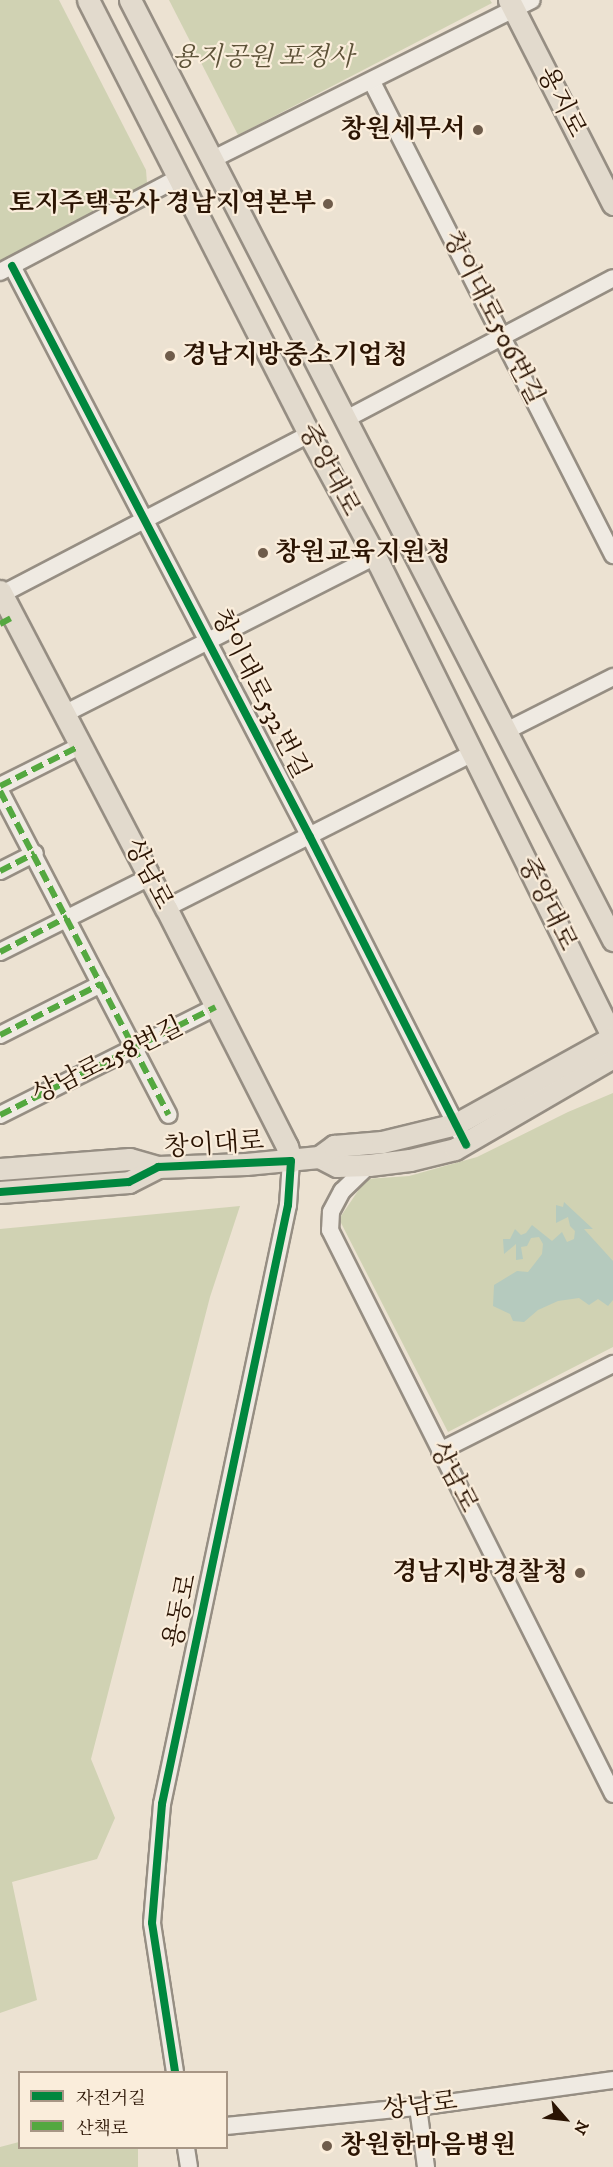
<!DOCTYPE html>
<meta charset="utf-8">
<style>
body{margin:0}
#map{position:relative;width:613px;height:2167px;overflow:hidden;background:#ece2d2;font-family:"IM FELL DW Pica","Noto Serif KR",serif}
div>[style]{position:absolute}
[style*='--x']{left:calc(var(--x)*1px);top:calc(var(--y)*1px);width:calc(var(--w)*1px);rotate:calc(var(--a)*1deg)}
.green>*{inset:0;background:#d0d2b3}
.water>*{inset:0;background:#b5cabe}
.roads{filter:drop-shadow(2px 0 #968e83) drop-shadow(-2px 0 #968e83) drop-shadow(0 2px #968e83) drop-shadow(0 -2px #968e83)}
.minor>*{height:16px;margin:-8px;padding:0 8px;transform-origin:8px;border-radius:8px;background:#efeae2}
.major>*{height:21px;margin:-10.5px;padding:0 10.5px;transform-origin:10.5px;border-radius:10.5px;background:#e2dacd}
.quiet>*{height:6px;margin-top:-3px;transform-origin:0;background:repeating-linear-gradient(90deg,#54a840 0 12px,transparent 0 18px)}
.cycleway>*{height:8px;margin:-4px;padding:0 4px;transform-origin:4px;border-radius:4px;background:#00873e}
.dots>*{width:16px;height:16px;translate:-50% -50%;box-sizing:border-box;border:3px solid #faeddb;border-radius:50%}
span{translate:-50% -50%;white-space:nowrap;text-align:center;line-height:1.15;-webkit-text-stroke:4.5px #faeddb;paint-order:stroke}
.park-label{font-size:26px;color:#5d5238;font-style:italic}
.street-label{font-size:26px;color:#2b1403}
.poi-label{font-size:26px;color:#2b1403;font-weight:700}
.right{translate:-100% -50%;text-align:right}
.left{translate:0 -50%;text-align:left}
.legend{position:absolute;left:18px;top:2071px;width:210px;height:78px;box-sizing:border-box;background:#faeddb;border:2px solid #a79685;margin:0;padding:8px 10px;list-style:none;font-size:18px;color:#2b1403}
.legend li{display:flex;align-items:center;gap:12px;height:30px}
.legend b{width:30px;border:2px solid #a79685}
.north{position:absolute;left:535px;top:2089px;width:60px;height:60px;-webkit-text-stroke:4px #faeddb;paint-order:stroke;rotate:118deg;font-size:16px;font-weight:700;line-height:24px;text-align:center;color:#2b1403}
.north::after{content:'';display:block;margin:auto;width:21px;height:27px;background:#2b1403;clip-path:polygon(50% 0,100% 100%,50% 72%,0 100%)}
</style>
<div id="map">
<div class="green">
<div style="clip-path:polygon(0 0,59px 0,146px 170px,147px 183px,141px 192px,0 266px)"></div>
<div style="clip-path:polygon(169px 0,490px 0,492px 3px,238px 135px)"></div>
<div style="clip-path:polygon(613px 1093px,613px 1347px,448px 1432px,339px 1219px,366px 1179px,409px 1176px,477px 1157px,568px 1112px)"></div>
<div style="clip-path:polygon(240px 1206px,210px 1297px,91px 1759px,115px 1818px,97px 1859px,12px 1882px,37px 2000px,0 2013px,0 1229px)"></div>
<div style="clip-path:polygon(19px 2142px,20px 2148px,138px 2148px,138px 2167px,0 2167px,0 2147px)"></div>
</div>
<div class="water">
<div style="clip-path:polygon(564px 1202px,593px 1229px,584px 1229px,613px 1261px,613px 1300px,608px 1306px,598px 1299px,589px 1305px,579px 1298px,558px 1301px,538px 1310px,524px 1322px,513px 1321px,510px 1314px,493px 1306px,494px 1285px,517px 1271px,528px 1272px,542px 1254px,543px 1244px,539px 1237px,531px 1238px,527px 1246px,521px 1247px,523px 1259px,516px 1260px,516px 1244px,504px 1254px,503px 1239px,510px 1239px,515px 1229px,521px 1235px,526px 1233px,532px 1225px,552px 1241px,562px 1232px,567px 1242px,574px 1239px,575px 1231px,570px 1226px,568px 1217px,556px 1223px,556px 1205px,563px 1207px)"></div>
</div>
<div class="roads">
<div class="minor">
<div style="--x:372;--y:82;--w:531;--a:63"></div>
<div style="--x:213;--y:159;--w:356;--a:-26.5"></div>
<div style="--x:12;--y:266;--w:644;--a:62.44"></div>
<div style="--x:310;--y:837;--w:332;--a:63.1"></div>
<div style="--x:0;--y:272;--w:204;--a:-27.8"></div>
<div style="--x:346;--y:419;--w:302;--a:-27.8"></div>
<div style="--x:2;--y:594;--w:346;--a:-27.5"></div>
<div style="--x:66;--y:713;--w:347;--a:-26.9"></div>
<div style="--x:506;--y:731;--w:120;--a:-26.8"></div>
<div style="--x:0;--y:786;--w:89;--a:-26.6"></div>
<div style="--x:0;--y:791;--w:365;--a:62.5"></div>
<div style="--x:0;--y:871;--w:39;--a:-27"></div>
<div style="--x:166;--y:908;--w:344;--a:-26.8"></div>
<div style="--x:0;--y:952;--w:168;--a:-26.6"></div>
<div style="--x:0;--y:1035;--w:113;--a:-26.8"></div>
<div style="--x:0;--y:1115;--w:241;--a:-26.6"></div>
<div style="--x:369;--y:1165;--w:37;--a:136"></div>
<div style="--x:342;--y:1191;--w:24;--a:118"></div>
<div style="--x:331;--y:1212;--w:18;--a:93"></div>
<div style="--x:330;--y:1230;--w:631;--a:63.35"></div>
<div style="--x:440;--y:1451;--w:194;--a:-26.7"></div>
<div style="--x:175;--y:2072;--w:151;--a:-98.8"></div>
<div style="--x:152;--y:1923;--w:119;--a:-85.2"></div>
<div style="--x:162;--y:1804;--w:612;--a:-78.12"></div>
<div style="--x:288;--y:1205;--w:44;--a:-86.1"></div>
<div style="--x:418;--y:2107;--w:61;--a:82.4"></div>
<div style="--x:226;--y:2126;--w:193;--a:-5.7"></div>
<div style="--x:418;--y:2107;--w:197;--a:-7.9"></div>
<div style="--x:186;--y:2148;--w:19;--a:81"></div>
</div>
<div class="major">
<div style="--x:88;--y:0;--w:487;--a:63"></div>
<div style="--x:309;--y:434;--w:139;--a:61.6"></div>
<div style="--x:375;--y:556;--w:538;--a:63.72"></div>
<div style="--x:130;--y:0;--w:1057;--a:62.8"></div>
<div style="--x:509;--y:0;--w:229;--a:63"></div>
<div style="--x:0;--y:591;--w:358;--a:62.4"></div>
<div style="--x:166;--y:908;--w:267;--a:63.1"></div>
<div style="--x:287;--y:1146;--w:16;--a:75"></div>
<div style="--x:319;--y:1157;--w:20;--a:27"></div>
<div style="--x:337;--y:1166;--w:32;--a:-2"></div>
<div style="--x:369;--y:1165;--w:41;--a:-7"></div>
<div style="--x:410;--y:1160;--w:46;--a:-13.7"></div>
<div style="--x:455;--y:1149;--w:183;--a:-30.2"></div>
<div style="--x:0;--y:1169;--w:130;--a:-4.4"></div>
<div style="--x:130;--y:1159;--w:29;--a:16"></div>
<div style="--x:158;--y:1167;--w:88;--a:-2"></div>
<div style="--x:246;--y:1164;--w:73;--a:-5.5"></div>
<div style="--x:319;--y:1157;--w:19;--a:-36"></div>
<div style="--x:334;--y:1146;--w:48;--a:-4.8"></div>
<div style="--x:382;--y:1142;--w:76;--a:-13.7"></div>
<div style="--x:456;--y:1124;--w:179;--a:-29"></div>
<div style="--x:0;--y:1192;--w:129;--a:-4.4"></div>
<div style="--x:129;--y:1182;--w:33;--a:-27"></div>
</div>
</div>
<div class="quiet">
<div style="--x:0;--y:624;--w:15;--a:-28"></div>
<div style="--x:0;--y:786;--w:89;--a:-26.6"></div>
<div style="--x:0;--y:791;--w:365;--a:62.5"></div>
<div style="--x:0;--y:871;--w:39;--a:-27"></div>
<div style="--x:0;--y:952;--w:76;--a:-27.6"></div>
<div style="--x:0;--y:1035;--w:113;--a:-26.8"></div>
<div style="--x:0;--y:1115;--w:241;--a:-26.6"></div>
</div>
<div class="cycleway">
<div style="--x:12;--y:266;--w:644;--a:62.44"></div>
<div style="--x:310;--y:837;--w:345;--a:63.1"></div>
<div style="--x:0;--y:1192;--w:129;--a:-4.4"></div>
<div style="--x:129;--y:1182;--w:33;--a:-27"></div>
<div style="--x:158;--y:1167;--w:133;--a:-2.6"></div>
<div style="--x:291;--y:1161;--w:44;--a:93.9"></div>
<div style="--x:288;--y:1205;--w:612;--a:101.88"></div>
<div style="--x:162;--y:1804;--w:119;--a:94.8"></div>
<div style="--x:152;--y:1923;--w:151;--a:81.2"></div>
</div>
<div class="dots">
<div style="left:478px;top:130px;background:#6f5c4b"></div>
<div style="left:328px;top:204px;background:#6f5c4b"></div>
<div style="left:170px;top:356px;background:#6f5c4b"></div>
<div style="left:263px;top:553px;background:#6f5c4b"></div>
<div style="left:580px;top:1573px;background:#6f5c4b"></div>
<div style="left:327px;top:2146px;background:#6f5c4b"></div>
</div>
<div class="park-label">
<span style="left:263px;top:58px">용지공원 포정사</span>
</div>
<div class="street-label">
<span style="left:561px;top:102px;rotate:63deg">용지로</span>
<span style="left:493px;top:318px;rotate:63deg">창이대로506번길</span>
<span style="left:329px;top:470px;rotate:62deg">중앙대로</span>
<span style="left:260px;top:694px;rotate:63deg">창이대로532번길</span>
<span style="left:148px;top:874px;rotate:63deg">상남로</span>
<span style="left:547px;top:904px;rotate:64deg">중앙대로</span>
<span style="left:108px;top:1061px;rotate:-26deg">상남로258번길</span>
<span style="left:214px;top:1145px;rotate:-4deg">창이대로</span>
<span style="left:453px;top:1477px;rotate:63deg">상남로</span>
<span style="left:181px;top:1611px;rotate:-78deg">용동로</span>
<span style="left:420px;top:2106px;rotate:-7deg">상남로</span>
</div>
<div class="poi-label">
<span class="right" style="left:466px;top:130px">창원세무서</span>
<span class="right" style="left:316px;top:204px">토지주택공사 경남지역본부</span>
<span class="left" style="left:182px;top:356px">경남지방중소기업청</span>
<span class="left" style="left:275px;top:553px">창원교육지원청</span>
<span class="right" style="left:568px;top:1573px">경남지방경찰청</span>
<span class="left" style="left:340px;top:2146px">창원한마음병원</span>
</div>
<ul class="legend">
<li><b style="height:8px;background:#00873e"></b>자전거길</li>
<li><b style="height:8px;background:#54a840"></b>산책로</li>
</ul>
<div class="north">N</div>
</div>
